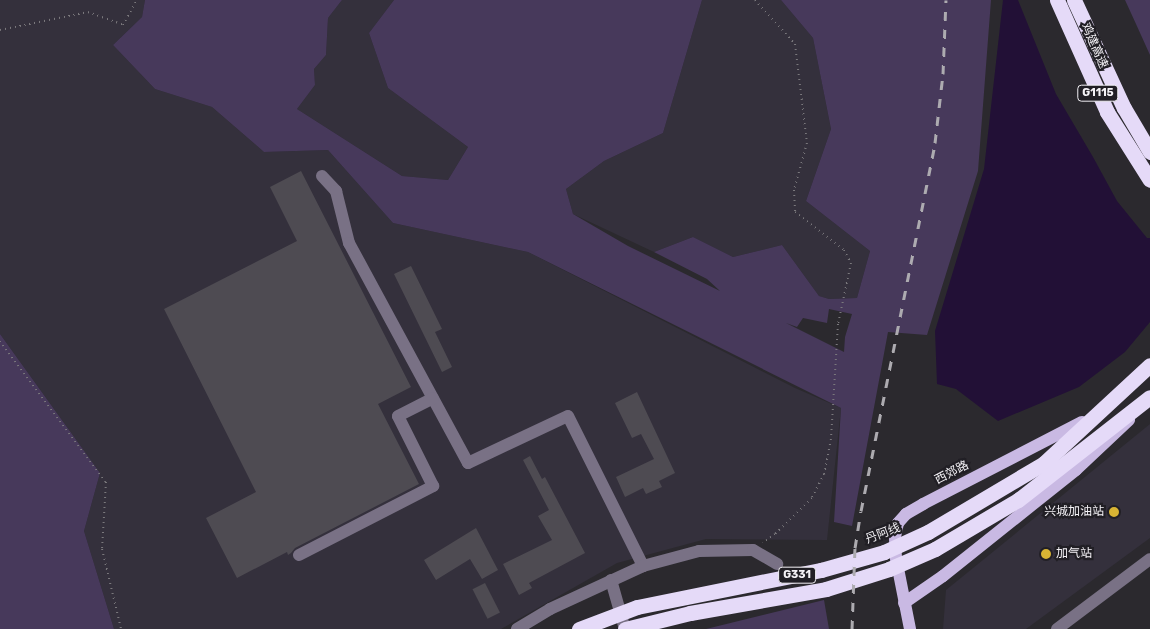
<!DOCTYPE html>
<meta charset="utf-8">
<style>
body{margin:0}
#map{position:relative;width:1150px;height:629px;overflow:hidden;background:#2b292e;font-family:Rubik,"Noto Sans SC",sans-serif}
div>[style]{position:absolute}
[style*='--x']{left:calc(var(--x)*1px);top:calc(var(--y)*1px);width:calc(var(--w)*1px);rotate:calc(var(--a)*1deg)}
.built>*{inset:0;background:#34303c}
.green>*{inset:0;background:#47395b}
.water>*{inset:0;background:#221036}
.building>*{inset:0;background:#4e4b52;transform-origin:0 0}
.path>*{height:2px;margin-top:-1px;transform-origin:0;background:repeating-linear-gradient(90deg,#7a787c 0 1px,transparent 0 5px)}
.minor>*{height:12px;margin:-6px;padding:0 6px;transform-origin:6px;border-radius:6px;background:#797185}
.major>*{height:12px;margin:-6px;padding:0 6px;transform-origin:6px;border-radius:6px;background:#c9b9e3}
.highway>*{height:15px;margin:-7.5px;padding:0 7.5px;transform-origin:7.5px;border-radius:7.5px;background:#e5daf8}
.rail>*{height:3px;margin-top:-1.5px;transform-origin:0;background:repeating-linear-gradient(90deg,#adabb0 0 9px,transparent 0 18px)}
.dots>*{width:14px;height:14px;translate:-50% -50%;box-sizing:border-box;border:2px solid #211f25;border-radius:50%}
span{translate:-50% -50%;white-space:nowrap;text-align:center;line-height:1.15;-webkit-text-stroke:4.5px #211f25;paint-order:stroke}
.shield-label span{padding:1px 4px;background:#211f25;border:1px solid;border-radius:4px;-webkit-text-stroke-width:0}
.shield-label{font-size:11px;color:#f4f2f6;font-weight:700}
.street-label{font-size:12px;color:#f4f2f6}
.poi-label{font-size:12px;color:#f4f2f6}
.right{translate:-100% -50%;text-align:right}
.left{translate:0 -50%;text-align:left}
</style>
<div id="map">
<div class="built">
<div style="clip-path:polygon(0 0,145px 0,142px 17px,113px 45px,155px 89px,212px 107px,264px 152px,328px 150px,393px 223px,528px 252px,795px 388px,841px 408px,827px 540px,706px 539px,617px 563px,501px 629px,114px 629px,84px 531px,100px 473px,0 334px)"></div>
<div style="clip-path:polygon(342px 0,394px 0,369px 33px,388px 88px,468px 147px,448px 180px,402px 176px,297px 109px,315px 85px,314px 69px,326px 55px,328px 18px)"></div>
<div style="clip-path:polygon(702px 0,781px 0,813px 38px,831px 129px,806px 201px,870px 251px,857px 298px,829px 299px,819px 296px,782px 245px,733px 257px,693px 237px,654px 252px,573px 214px,566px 189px,604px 161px,663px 133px)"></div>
<div style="clip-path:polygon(1150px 424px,1150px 538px,1026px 629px,943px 629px,946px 590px)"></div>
</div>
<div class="green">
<div style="clip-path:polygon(evenodd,145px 0,342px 0,328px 18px,326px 55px,314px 69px,315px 85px,297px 109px,402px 176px,448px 180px,468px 147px,388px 88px,369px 33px,394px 0,702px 0,663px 133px,604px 161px,566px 189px,573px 214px,628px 246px,720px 291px,707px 279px,654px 252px,693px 237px,733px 257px,782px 245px,819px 296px,829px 299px,857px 298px,870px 251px,806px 201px,831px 129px,813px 38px,781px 0,991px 0,978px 171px,927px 335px,888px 332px,852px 526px,834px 522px,841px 408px,528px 252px,393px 223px,328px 150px,264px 152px,212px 107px,155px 89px,113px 45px,142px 17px,145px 0,829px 309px,852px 314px,845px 337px,844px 352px,786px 323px,797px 327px,803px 318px,827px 323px,829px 309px)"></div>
<div style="clip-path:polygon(1125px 0,1150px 0,1150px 55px,1136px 24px)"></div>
<div style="clip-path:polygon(0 334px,100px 473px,84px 531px,114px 629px,0 629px)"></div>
<div style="clip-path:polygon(824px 600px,829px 629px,706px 629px)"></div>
</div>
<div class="water">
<div style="clip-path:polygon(1003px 0,1018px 0,1056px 94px,1093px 157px,1117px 201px,1147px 238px,1150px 238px,1150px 322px,1125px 352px,1079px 387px,998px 421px,956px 389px,937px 384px,935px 331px,984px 169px)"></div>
</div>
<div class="building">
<div style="clip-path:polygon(301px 171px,411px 387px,378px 404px,419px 484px,295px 548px,291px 553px,288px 555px,287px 552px,237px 578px,206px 518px,256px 492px,164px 309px,297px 241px,270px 187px)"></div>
<div style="clip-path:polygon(411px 266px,442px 329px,435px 332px,452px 367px,442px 372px,394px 274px)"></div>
<div style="clip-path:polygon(637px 392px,675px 473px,659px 481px,662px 487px,646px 494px,643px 488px,625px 497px,616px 477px,654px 459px,641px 434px,632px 438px,615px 403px)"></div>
<div style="clip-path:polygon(530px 456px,542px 479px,545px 477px,585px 553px,529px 583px,532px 588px,519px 595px,503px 564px,552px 540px,538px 516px,549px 510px,523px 460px)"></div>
<div style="clip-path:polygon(476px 528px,498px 570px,482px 579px,470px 559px,436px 580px,424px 560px)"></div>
<div style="left:485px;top:583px;width:33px;height:14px;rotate:63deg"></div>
</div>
<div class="path">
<div style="--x:755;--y:0;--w:59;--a:47.7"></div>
<div style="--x:795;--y:44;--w:100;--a:83.1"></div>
<div style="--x:807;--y:143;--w:49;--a:105.5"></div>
<div style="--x:794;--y:190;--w:22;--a:87"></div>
<div style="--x:795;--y:212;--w:62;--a:37.8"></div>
<div style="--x:844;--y:250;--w:15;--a:62"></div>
<div style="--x:851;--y:263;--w:62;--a:102"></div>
<div style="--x:838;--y:324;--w:115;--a:93.5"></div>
<div style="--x:831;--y:439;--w:36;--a:101"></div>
<div style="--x:824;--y:474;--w:27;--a:117"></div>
<div style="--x:812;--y:498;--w:52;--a:135.8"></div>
<div style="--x:775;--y:534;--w:15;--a:143"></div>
<div style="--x:0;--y:30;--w:90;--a:-11.6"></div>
<div style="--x:88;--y:12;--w:37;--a:20"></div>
<div style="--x:123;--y:25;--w:29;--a:-61"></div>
<div style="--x:0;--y:341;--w:176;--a:53.1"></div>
<div style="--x:106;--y:482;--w:67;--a:93.4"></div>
<div style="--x:102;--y:549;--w:82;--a:76.6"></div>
</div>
<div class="minor">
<div style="--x:322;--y:176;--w:21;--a:47"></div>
<div style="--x:336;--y:191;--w:54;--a:76"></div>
<div style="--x:349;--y:243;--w:250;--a:61.6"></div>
<div style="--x:468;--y:463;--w:110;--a:-25.2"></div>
<div style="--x:568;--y:416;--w:168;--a:63.4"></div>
<div style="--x:299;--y:555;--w:151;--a:-27.2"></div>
<div style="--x:433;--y:486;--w:78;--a:-116.6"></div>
<div style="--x:398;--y:416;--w:39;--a:-27"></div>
<div style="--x:611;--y:580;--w:51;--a:74.1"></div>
<div style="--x:517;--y:629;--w:39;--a:-31"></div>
<div style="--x:550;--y:609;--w:102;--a:-24.8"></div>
<div style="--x:643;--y:566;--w:58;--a:-15"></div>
<div style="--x:699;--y:551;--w:54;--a:-1.1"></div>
<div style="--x:753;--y:550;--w:28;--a:30"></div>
<div style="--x:1057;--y:629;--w:116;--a:-37"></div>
</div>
<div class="major">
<div style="--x:904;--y:603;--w:47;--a:-34.7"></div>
<div style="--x:943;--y:576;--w:170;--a:-38.6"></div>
<div style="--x:1076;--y:470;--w:73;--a:-43.3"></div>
<div style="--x:910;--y:629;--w:72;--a:-101.2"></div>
<div style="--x:896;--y:558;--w:21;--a:-93"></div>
<div style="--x:895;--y:537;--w:14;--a:-78"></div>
<div style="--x:898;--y:523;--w:12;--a:-48"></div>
<div style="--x:906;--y:514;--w:20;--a:-30"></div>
<div style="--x:923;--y:504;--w:179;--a:-27.3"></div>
</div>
<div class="highway">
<div style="--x:1057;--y:0;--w:123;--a:65.9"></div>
<div style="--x:1107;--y:112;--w:80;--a:57.7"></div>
<div style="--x:1074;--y:0;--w:119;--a:65.2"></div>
<div style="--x:1124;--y:108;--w:51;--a:59.4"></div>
<div style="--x:579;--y:629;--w:62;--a:-20.8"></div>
<div style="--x:637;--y:607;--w:188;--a:-11.4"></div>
<div style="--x:821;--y:570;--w:66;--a:-15.9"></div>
<div style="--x:884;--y:552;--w:48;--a:-24.4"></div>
<div style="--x:928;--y:532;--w:135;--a:-30.7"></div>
<div style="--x:1044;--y:463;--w:144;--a:-42.8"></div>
<div style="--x:625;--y:629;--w:67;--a:-13.8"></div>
<div style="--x:690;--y:613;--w:138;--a:-10"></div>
<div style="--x:826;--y:589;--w:66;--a:-17.6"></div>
<div style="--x:889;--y:569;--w:50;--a:-23.5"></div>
<div style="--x:935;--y:549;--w:96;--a:-30.6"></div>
<div style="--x:1018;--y:500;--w:167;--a:-38"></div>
</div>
<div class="rail">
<div style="--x:852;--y:629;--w:81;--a:-87.9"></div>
<div style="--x:855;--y:548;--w:37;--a:-81"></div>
<div style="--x:861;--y:511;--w:375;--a:-78.6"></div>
<div style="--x:935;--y:143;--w:69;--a:-83.4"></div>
<div style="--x:943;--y:74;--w:74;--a:-87.7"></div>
</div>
<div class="dots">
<div style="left:1114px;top:512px;background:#d8b434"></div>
<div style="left:1046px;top:554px;background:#d8b434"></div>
</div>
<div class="shield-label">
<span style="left:1098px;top:93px">G1115</span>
<span style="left:797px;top:575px">G331</span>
</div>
<div class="street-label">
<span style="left:1094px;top:46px;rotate:66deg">鸡建高速</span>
<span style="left:952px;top:473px;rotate:-27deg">西郊路</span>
<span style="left:883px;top:534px;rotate:-21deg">丹阿线</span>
</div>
<div class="poi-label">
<span class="right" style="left:1104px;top:512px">兴城加油站</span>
<span class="left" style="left:1056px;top:554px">加气站</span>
</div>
</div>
